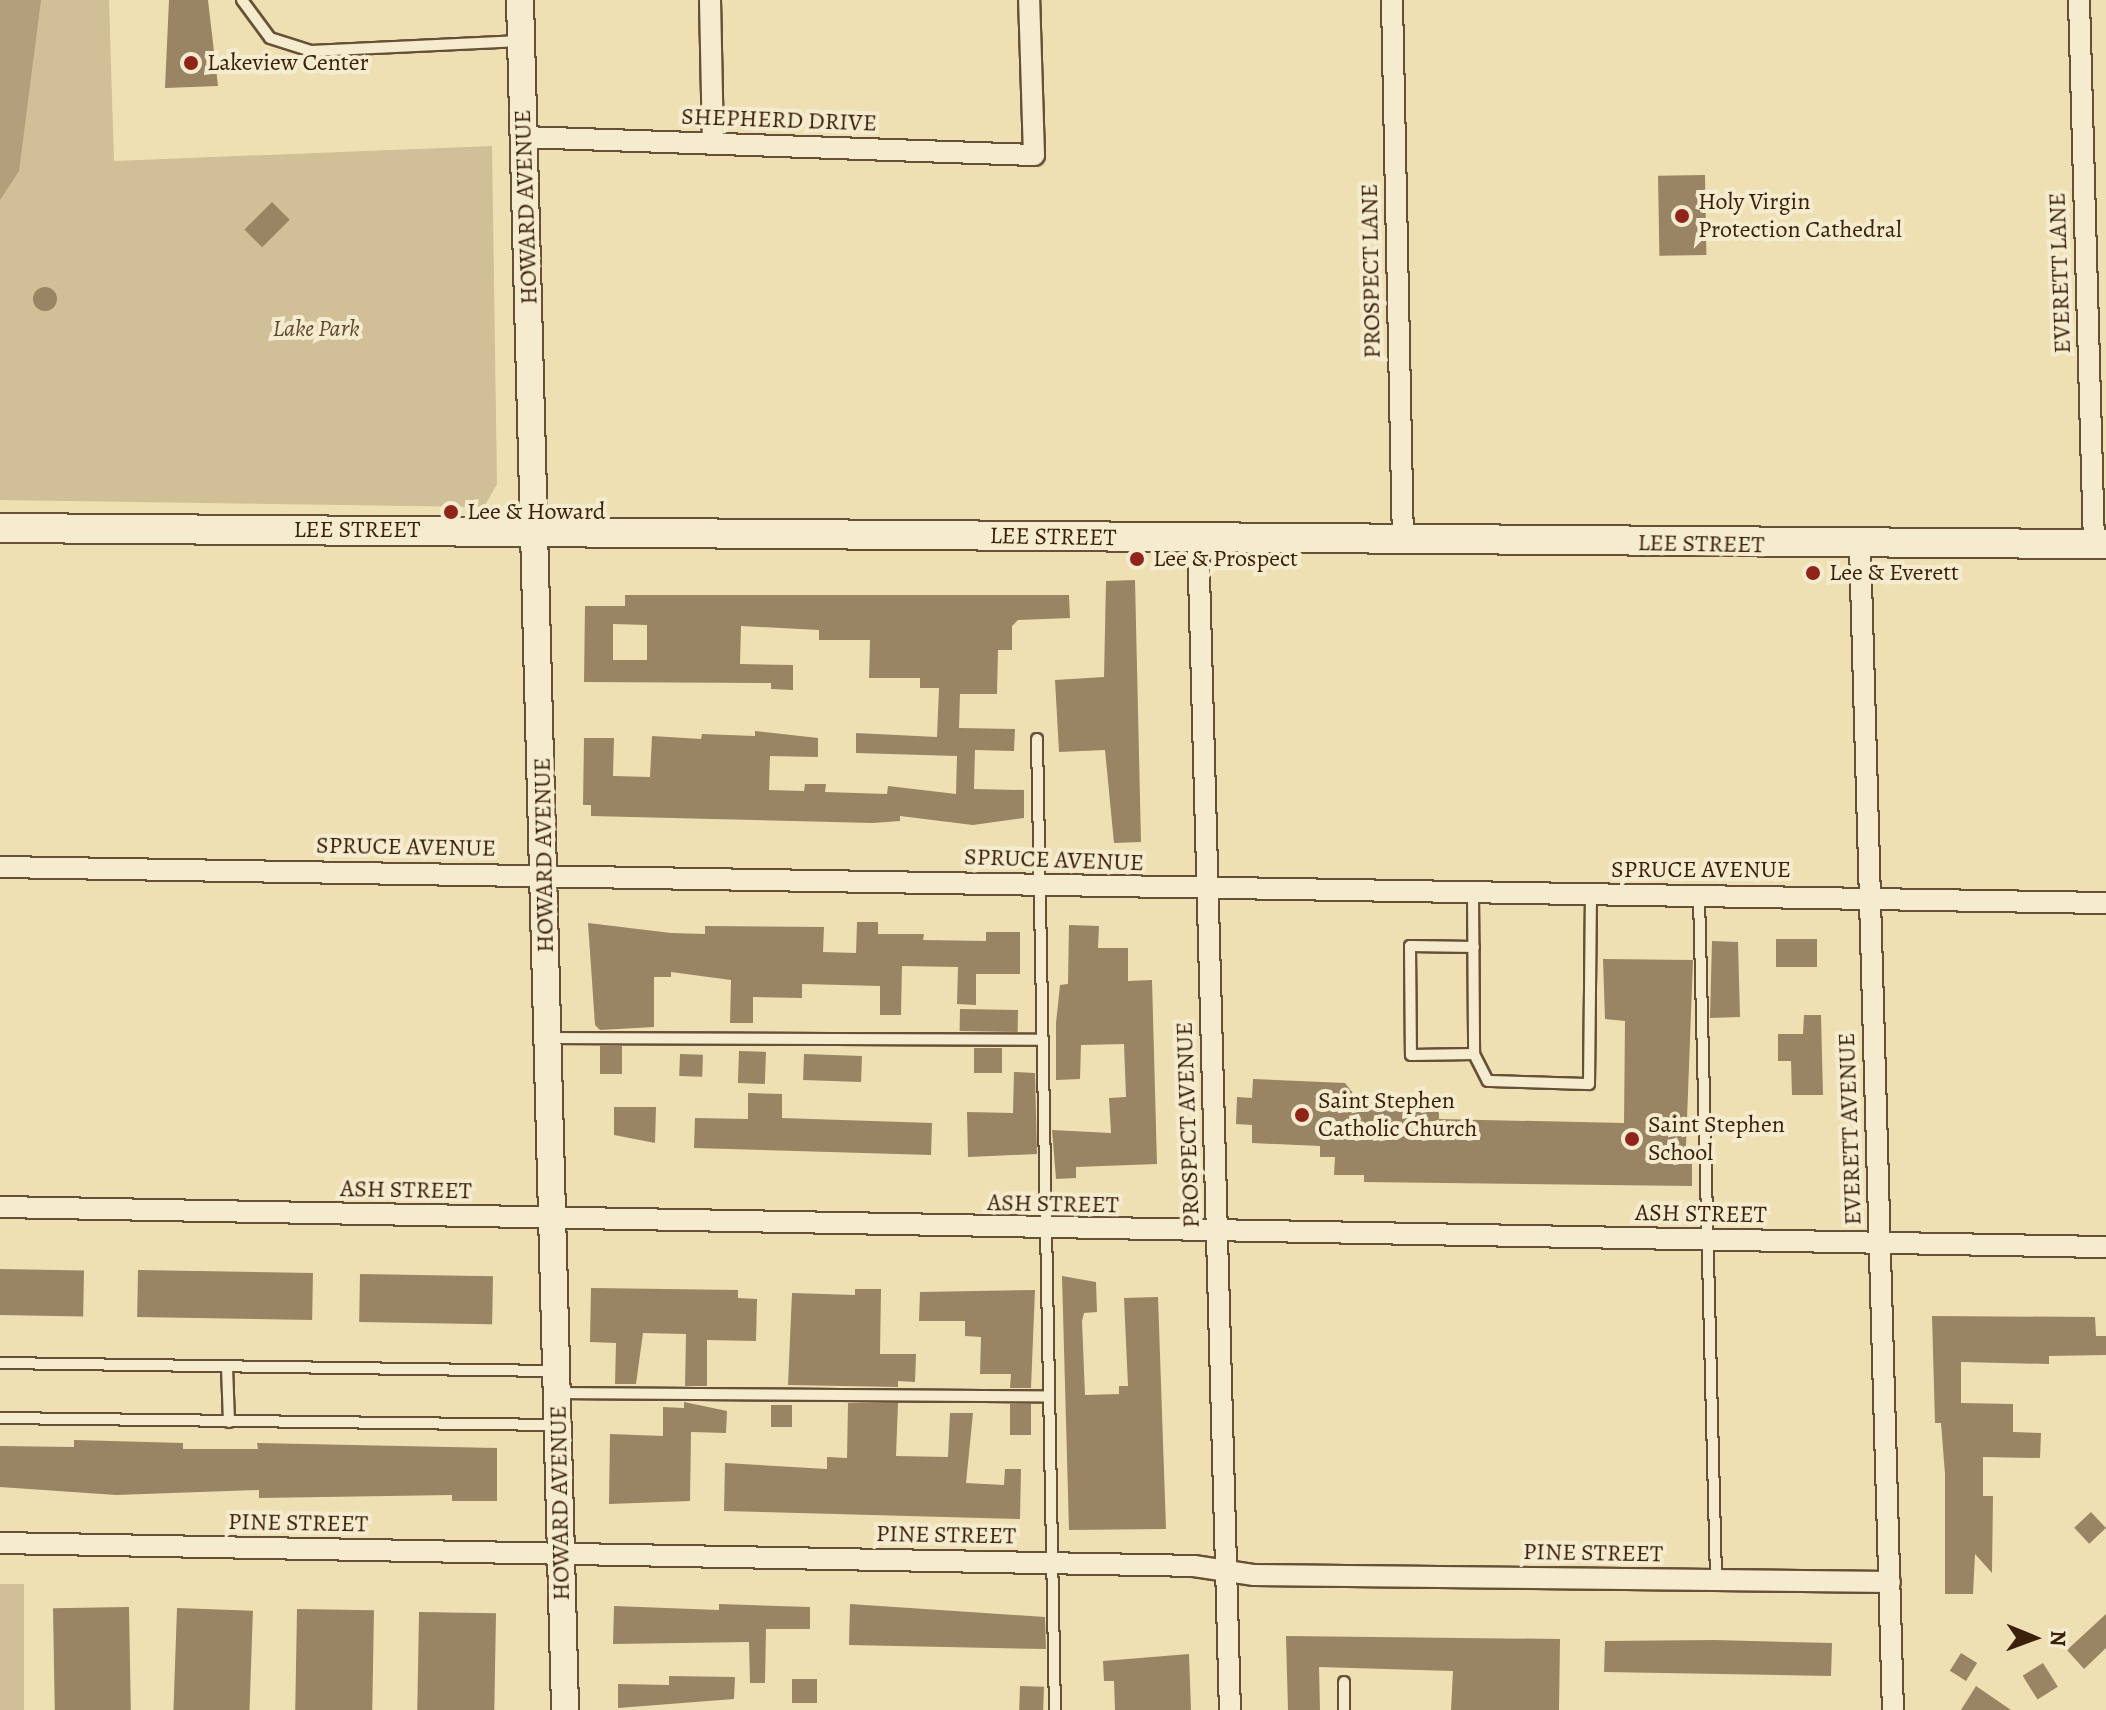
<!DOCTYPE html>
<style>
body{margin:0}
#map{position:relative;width:2106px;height:1710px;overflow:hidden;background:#efe0b4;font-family:Alegreya,serif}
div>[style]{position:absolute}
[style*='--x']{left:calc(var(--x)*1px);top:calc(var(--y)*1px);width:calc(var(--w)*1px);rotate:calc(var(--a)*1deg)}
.green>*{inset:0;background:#d0bf97;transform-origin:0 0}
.water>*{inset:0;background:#b29f7b}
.building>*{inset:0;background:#998463;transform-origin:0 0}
.round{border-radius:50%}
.roads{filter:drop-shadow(2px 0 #685036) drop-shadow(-2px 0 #685036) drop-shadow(0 2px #685036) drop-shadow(0 -2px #685036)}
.service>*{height:10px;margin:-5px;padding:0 5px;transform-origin:5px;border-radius:5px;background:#f5ebce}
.minor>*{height:20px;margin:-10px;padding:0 10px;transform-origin:10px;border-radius:10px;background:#f5ebce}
.tertiary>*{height:26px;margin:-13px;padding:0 13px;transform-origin:13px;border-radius:13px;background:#f5ebce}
.secondary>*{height:28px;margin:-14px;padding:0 14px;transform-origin:14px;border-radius:14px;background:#f5ebce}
.dots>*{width:22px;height:22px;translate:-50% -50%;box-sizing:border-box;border:4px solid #f5ebce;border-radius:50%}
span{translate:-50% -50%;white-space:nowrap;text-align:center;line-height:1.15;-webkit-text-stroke:8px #f5ebce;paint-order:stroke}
.poi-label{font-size:24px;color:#3b200c}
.left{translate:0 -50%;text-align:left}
.street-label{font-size:24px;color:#3b200c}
.park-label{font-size:24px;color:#60482f;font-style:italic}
.north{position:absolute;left:1994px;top:1598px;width:80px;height:80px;-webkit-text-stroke:6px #f5ebce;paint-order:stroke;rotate:91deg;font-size:22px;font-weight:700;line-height:32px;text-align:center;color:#3b200c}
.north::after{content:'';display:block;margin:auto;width:28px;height:36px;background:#3b200c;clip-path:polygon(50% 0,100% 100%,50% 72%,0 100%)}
</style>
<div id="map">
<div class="green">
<div style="clip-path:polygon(0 0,109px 0,114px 161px,492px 146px,497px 484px,484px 507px,0 500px)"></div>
<div style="left:0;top:1584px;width:24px;height:126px"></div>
</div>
<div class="water">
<div style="clip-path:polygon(0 0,41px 0,19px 171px,0 200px)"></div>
</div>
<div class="building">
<div style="clip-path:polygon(169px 0,208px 0,218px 86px,165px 88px)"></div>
<div style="left:1705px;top:175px;width:80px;height:47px;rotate:89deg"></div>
<div style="left:272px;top:202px;width:25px;height:39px;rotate:45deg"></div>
<div class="round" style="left:33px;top:287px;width:24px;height:24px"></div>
<div style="clip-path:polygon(1135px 580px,1141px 842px,1114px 843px,1105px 750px,1059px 752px,1055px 680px,1104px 677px,1106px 581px)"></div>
<div style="clip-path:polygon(evenodd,625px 595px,1069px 595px,1070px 618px,1018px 620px,1012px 626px,1012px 650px,998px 650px,997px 694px,960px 694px,959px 728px,1015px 729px,1014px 751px,975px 750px,974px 789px,1024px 790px,1024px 818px,973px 825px,900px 816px,900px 821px,873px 823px,591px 816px,591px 805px,583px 805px,584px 738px,614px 738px,613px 776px,650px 777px,652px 736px,701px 739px,702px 734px,755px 736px,755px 731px,818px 738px,818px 757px,770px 756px,769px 790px,804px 791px,805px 784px,826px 784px,825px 792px,887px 794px,888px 786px,956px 794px,957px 756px,856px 753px,856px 733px,937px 737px,939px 688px,920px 688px,920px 678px,869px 678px,870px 640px,819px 640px,819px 630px,741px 626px,740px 664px,793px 665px,793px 690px,771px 689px,771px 683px,584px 682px,585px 606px,625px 606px,625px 595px,613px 624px,647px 625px,647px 660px,613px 660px,613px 624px)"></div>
<div style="clip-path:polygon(857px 922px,878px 922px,878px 934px,924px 934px,923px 940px,986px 941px,986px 932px,1020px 932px,1020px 974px,976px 974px,976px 1005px,957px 1004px,958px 967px,902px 966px,901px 1015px,880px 1015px,880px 986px,802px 984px,802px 998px,753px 997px,753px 1023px,730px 1023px,731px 980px,671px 972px,671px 977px,654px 977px,654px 1027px,600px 1030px,595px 1025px,588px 923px,671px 933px,705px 934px,705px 926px,824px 927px,823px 952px,856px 953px)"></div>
<div style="clip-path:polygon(1069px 925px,1099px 926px,1098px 948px,1128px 948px,1128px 981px,1152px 980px,1157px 1164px,1076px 1167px,1076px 1178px,1056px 1179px,1052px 1130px,1111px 1133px,1109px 1098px,1126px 1097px,1124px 1044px,1081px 1045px,1080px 1079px,1056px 1080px,1056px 1023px,1060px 985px,1068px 984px)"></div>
<div style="left:1776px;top:939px;width:41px;height:28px"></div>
<div style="clip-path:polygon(1712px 941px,1738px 942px,1740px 1017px,1710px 1018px)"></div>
<div style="clip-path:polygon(1603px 959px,1693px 960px,1686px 1146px,1692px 1146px,1692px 1186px,1364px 1182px,1364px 1175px,1334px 1175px,1335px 1157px,1320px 1157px,1320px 1146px,1252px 1143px,1252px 1125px,1236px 1124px,1237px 1097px,1252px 1098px,1253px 1079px,1345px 1083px,1356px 1097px,1439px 1095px,1439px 1119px,1624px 1123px,1625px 1021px,1605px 1019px)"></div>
<div style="left:960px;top:1009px;width:58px;height:22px;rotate:1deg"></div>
<div style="clip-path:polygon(1804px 1015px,1821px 1015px,1823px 1095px,1792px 1095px,1791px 1061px,1778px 1061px,1778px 1034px,1803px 1034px)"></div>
<div style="left:600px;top:1046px;width:22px;height:28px"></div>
<div style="left:974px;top:1048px;width:28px;height:25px"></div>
<div style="left:739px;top:1051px;width:27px;height:32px;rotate:2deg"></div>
<div style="left:680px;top:1054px;width:23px;height:22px;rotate:2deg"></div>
<div style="left:804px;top:1054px;width:58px;height:26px;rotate:2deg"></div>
<div style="clip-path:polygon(1014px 1072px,1035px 1073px,1037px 1154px,968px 1157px,967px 1112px,1013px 1113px)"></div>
<div style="clip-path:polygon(748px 1093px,782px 1094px,782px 1118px,932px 1123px,931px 1155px,694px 1148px,695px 1118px,748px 1119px)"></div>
<div style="clip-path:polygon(614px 1107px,656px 1107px,655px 1143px,614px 1135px)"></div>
<div style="left:0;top:1269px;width:84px;height:46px;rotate:1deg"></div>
<div style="left:138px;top:1270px;width:175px;height:47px;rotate:1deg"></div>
<div style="left:360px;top:1274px;width:133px;height:48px;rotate:1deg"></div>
<div style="clip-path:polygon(1062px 1276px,1096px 1282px,1097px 1312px,1084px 1313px,1082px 1321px,1085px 1395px,1119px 1394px,1119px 1386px,1128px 1386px,1124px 1298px,1158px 1297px,1166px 1529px,1069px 1530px)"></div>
<div style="clip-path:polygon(591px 1288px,738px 1290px,738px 1298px,757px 1299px,756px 1341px,707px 1340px,707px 1386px,685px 1386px,686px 1334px,643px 1333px,636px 1384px,615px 1384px,616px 1343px,590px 1342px)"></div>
<div style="clip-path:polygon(855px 1289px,881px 1289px,880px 1354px,916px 1354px,915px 1382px,898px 1381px,898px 1387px,788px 1385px,792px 1293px,855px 1295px)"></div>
<div style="clip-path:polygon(1035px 1290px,1031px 1388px,1010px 1388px,1011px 1374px,980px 1374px,981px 1337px,965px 1336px,965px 1321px,919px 1321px,920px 1292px)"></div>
<div style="clip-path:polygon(1932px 1316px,2095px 1317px,2096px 1336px,2106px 1336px,2106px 1355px,2049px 1356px,2049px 1364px,1961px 1362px,1961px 1403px,2013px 1404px,2013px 1432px,2041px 1433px,2040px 1458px,1983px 1457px,1983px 1496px,1993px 1496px,1992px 1573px,1975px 1554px,1973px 1594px,1945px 1594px,1945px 1474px,1941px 1423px,1935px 1423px)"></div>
<div style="clip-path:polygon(684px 1402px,727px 1411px,726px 1433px,691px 1432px,690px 1501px,609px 1504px,610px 1434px,663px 1436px,663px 1407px,684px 1408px)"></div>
<div style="clip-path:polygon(848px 1403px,898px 1403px,896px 1456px,948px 1457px,950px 1413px,973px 1413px,966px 1483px,1004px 1485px,1005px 1469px,1021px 1469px,1020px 1519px,724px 1511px,725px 1463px,827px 1469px,827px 1457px,847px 1458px)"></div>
<div style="left:1010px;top:1404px;width:21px;height:31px"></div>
<div style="left:771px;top:1405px;width:21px;height:22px"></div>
<div style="clip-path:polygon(74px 1440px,183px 1443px,183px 1449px,258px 1449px,257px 1443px,497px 1448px,497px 1501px,452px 1501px,452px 1495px,259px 1498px,259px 1490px,116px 1495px,0 1487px,0 1446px,74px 1447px)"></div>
<div style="left:2091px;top:1512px;width:22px;height:23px;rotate:47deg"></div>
<div style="clip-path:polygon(719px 1604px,810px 1607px,810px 1629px,766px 1629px,765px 1683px,750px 1683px,749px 1642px,613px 1644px,614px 1606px,719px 1610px)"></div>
<div style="clip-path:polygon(850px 1604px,1045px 1617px,1046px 1649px,849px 1645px)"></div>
<div style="left:129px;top:1607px;width:103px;height:76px;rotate:89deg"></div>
<div style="left:177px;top:1608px;width:76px;height:102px;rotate:2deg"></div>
<div style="left:297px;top:1609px;width:77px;height:101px;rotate:1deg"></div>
<div style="left:419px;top:1612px;width:77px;height:98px;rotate:1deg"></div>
<div style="clip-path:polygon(2106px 1614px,2106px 1648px,2084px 1669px,2067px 1650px)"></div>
<div style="clip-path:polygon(1286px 1636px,1560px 1639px,1559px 1710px,1451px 1710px,1453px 1671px,1319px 1667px,1320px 1710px,1288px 1710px)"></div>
<div style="clip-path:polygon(1714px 1640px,1832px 1643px,1831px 1676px,1604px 1672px,1605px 1641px)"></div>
<div style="left:1961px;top:1653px;width:19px;height:21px;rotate:32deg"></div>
<div style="clip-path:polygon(1189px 1654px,1191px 1710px,1115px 1710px,1114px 1681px,1104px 1681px,1103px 1661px)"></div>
<div style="left:2043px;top:1663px;width:28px;height:24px;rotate:58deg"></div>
<div style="clip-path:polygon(669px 1676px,735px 1677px,734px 1699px,618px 1708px,618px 1684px,669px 1685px)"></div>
<div style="left:792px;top:1679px;width:25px;height:24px"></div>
<div style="left:1020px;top:1686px;width:24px;height:24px;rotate:2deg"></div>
<div style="clip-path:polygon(1976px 1686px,2011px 1710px,1961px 1710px)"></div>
</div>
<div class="roads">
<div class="service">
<div style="--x:242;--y:0;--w:47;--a:53.6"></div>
<div style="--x:270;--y:38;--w:43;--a:17.6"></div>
<div style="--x:311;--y:51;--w:210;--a:-2.7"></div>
<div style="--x:1037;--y:739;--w:971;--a:88.94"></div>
<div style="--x:1473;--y:894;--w:160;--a:89.6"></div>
<div style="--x:1474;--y:1054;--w:30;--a:63"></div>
<div style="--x:1488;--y:1081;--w:101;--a:1.7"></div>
<div style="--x:1589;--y:1084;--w:188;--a:-89.4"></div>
<div style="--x:1699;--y:897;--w:683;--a:88.57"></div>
<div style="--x:1474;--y:947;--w:64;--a:-179.1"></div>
<div style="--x:1410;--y:946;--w:109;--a:89.5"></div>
<div style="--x:1411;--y:1055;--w:63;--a:-0.9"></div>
<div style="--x:549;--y:1038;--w:494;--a:0.2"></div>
<div style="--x:0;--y:1363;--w:554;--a:0.83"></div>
<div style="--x:227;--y:1367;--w:55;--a:87.9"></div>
<div style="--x:559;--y:1393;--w:490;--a:0.4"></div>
<div style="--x:0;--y:1418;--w:558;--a:0.72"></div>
<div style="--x:1344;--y:1682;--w:28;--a:90"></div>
</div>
<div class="minor">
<div style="--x:710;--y:0;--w:143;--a:88.8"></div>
<div style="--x:1392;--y:0;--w:541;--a:88.84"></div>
<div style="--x:2079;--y:0;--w:544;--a:88.42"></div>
<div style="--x:523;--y:137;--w:511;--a:2.02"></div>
<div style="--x:1034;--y:155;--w:155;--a:-91.8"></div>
<div style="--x:1198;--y:538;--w:1172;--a:88.44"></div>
<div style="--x:1860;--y:546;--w:1164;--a:88.38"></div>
<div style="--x:0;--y:867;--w:2106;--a:0.98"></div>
<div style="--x:0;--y:1207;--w:2106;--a:1.09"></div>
<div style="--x:0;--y:1543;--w:1194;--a:1.1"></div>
<div style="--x:1194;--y:1566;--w:61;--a:8.5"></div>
<div style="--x:1254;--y:1575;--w:636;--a:0.63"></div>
</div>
<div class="tertiary">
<div style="--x:520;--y:0;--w:1711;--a:88.49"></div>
</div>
<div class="secondary">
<div style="--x:0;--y:528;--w:2106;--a:0.44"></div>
</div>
</div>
<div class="dots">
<div style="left:191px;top:63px;background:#8f2418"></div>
<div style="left:1682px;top:216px;background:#8f2418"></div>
<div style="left:451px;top:512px;background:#8f2418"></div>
<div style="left:1137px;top:559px;background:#8f2418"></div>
<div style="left:1813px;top:573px;background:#8f2418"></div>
<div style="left:1302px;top:1115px;background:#8f2418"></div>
<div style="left:1632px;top:1139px;background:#8f2418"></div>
</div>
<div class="poi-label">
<span class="left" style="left:207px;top:63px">Lakeview Center</span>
<span class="left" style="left:1698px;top:216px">Holy Virgin<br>Protection Cathedral</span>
<span class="left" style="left:467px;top:512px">Lee &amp; Howard</span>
<span class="left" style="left:1153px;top:559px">Lee &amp; Prospect</span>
<span class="left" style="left:1829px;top:573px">Lee &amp; Everett</span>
<span class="left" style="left:1318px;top:1115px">Saint Stephen<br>Catholic Church</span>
<span class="left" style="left:1648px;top:1139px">Saint Stephen<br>School</span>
</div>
<div class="street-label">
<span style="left:779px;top:120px;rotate:2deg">SHEPHERD DRIVE</span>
<span style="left:526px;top:207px;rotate:-92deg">HOWARD AVENUE</span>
<span style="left:1371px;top:271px;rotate:-91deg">PROSPECT LANE</span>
<span style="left:2060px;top:273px;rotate:-92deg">EVERETT LANE</span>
<span style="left:357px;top:530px">LEE STREET</span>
<span style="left:1053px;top:537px;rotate:1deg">LEE STREET</span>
<span style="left:1701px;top:544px;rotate:1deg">LEE STREET</span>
<span style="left:406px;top:847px;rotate:1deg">SPRUCE AVENUE</span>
<span style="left:544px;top:855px;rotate:-91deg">HOWARD AVENUE</span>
<span style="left:1054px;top:860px;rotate:2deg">SPRUCE AVENUE</span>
<span style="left:1701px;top:870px">SPRUCE AVENUE</span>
<span style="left:1188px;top:1125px;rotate:-92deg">PROSPECT AVENUE</span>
<span style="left:1850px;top:1129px;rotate:-92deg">EVERETT AVENUE</span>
<span style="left:406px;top:1190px;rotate:1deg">ASH STREET</span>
<span style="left:1053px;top:1204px;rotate:1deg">ASH STREET</span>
<span style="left:1701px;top:1214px;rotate:1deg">ASH STREET</span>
<span style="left:560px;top:1503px;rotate:-91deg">HOWARD AVENUE</span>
<span style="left:298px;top:1523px;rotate:1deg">PINE STREET</span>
<span style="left:946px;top:1535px;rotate:1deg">PINE STREET</span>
<span style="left:1593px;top:1553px;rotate:1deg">PINE STREET</span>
</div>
<div class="park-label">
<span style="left:316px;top:329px">Lake Park</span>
</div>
<div class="north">N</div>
</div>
